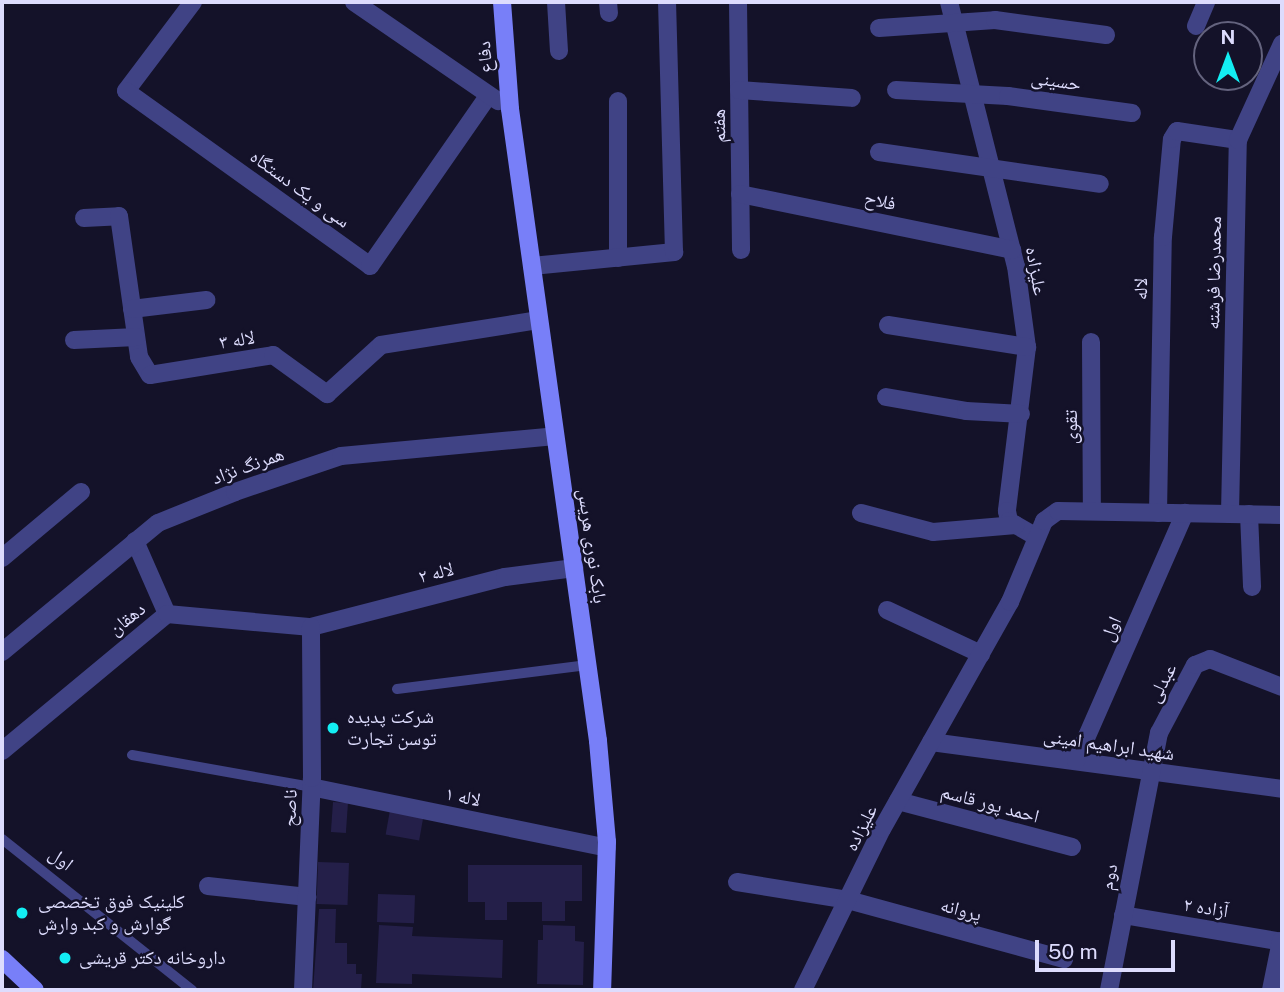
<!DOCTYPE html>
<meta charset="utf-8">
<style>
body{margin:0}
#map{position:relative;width:1284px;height:992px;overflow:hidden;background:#141229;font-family:"Public Sans","Noto Naskh Arabic",sans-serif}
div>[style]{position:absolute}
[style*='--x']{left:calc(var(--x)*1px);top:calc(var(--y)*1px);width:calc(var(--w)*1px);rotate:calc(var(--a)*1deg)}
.building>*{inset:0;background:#241f49;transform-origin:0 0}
.service>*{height:10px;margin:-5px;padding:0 5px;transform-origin:5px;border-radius:5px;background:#404385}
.minor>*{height:18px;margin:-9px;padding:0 9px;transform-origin:9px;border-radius:9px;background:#404385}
.secondary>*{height:18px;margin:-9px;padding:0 9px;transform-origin:9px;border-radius:9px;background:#787ff8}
.dots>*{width:19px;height:19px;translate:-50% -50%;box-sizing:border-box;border:4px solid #141229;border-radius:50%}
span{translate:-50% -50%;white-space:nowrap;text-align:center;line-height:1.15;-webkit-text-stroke:5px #141229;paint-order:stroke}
.street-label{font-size:19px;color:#dddcfd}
.poi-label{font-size:19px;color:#dddcfd}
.left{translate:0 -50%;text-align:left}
.frame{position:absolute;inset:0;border:4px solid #dddcfd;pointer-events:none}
.north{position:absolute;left:1193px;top:21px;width:70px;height:70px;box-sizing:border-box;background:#141229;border:2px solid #64637e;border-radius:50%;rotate:0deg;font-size:19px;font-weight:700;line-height:28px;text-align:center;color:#dddcfd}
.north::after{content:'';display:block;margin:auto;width:24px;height:32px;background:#13eef3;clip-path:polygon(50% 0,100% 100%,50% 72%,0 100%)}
.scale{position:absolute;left:1035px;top:940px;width:140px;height:32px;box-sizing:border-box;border:4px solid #dddcfd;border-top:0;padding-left:9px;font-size:21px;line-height:24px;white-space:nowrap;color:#dddcfd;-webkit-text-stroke:5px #141229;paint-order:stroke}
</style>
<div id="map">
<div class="building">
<div style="left:333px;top:802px;width:15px;height:30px;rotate:4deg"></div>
<div style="left:390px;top:810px;width:34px;height:25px;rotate:10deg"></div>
<div style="left:318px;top:862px;width:31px;height:42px;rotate:2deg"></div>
<div style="clip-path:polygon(468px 865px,582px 865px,582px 901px,565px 901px,565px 921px,542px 921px,542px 902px,507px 902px,507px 920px,485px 920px,485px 902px,468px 902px)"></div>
<div style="left:378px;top:894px;width:37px;height:28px;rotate:2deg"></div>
<div style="clip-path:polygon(319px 909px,336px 909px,335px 943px,347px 943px,347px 964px,356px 964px,356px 974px,362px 974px,361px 990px,313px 990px)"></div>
<div style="clip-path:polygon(379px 925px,413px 927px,412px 936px,503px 940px,502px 978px,412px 974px,412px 984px,376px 983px)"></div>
<div style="clip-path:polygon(543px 925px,575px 926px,575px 941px,584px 942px,583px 985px,537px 984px,538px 940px,543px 940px)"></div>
</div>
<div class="service">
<div style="--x:397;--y:689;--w:192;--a:-7.2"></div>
<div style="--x:132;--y:755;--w:182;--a:10.1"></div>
<div style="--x:2;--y:839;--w:243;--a:38.5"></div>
</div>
<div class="minor">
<div style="--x:193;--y:2;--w:111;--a:127"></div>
<div style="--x:126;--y:91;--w:300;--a:35.6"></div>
<div style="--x:370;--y:266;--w:208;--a:-55.2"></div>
<div style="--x:354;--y:2;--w:175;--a:34.5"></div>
<div style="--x:556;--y:2;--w:49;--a:86.5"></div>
<div style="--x:608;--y:2;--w:11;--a:85"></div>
<div style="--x:738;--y:2;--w:248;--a:89.3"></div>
<div style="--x:949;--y:2;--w:272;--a:75.8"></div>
<div style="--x:1016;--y:266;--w:82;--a:82.3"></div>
<div style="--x:1027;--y:347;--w:165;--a:97"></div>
<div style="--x:1007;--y:511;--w:10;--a:79"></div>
<div style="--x:1009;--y:521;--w:32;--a:30"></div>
<div style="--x:1196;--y:26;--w:26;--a:-67"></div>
<div style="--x:879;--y:28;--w:116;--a:-3.9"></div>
<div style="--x:995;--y:20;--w:112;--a:7.7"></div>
<div style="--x:739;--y:90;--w:113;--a:4"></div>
<div style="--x:896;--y:90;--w:112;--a:3.1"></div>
<div style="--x:1008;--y:96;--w:125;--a:7.8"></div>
<div style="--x:879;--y:152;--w:223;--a:8.2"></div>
<div style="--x:740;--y:194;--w:278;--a:11.6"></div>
<div style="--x:84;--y:218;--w:35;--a:-3"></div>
<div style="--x:119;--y:216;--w:142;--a:81.9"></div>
<div style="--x:139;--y:357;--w:21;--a:59"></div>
<div style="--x:150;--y:375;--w:125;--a:-9.2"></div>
<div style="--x:273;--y:355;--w:67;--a:35.8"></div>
<div style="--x:327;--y:394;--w:73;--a:-42.2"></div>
<div style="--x:381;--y:345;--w:160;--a:-9"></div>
<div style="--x:618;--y:258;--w:157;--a:-90"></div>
<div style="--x:532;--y:266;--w:143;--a:-5.6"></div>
<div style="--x:674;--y:252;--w:250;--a:-91.6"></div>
<div style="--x:132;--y:309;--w:75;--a:-6.9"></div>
<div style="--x:888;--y:325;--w:141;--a:9"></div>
<div style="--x:74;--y:340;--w:62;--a:-2.8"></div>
<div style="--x:1091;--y:342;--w:169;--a:89.7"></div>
<div style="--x:886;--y:397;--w:81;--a:9.9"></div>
<div style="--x:966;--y:411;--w:55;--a:3.1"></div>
<div style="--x:861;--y:513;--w:74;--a:14.8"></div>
<div style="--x:933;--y:532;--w:83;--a:-4.8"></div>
<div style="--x:1158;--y:513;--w:276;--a:-89"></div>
<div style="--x:1163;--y:237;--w:98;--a:-84.8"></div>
<div style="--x:1172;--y:139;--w:9;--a:-58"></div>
<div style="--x:1177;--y:131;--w:62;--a:8.4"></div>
<div style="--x:1230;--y:514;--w:374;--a:-88.8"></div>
<div style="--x:1238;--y:140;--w:106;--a:-65.4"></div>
<div style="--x:1249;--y:514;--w:73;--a:87.6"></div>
<div style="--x:135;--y:541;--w:80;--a:66.3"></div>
<div style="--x:2;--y:558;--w:103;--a:-39.9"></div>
<div style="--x:887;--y:610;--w:104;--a:25.1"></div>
<div style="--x:2;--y:652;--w:202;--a:-39.6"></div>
<div style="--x:158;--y:523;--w:83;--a:-21.9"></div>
<div style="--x:235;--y:492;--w:112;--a:-18.8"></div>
<div style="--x:341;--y:456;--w:215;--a:-5.3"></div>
<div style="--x:931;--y:742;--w:354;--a:7.6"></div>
<div style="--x:2;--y:751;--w:214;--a:-39.7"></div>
<div style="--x:167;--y:614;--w:145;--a:5.2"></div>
<div style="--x:311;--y:627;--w:200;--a:-14.5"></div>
<div style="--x:505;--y:577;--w:70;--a:-7.4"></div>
<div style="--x:1076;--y:761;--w:271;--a:-66.3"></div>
<div style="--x:311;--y:787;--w:302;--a:11.6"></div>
<div style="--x:898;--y:801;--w:180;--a:14.8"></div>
<div style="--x:737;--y:882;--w:112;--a:9.2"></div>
<div style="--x:848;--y:900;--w:224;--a:15.3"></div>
<div style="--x:208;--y:886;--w:100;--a:6.3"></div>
<div style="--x:1123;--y:915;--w:161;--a:9.6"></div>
<div style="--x:303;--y:990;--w:212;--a:-87.6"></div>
<div style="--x:312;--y:778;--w:151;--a:-90.4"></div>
<div style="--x:803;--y:990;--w:179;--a:-63.9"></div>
<div style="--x:882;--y:829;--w:261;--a:-60.6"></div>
<div style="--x:1010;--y:602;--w:88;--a:-67.2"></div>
<div style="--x:1044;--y:521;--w:17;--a:-36"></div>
<div style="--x:1058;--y:511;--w:224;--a:1"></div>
<div style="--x:1109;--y:990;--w:262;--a:-79"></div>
<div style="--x:1159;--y:733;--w:77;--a:-62.1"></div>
<div style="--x:1195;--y:665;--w:16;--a:-22"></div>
<div style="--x:1210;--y:659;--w:77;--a:21.3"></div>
<div style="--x:1271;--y:990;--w:50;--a:-78.5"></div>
</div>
<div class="secondary">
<div style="--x:502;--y:2;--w:107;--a:85.7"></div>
<div style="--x:510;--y:109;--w:638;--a:82.07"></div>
<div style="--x:598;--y:741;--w:101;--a:84.9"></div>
<div style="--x:607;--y:842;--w:148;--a:91.9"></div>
<div style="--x:2;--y:959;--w:45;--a:43.2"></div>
</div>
<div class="dots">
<div style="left:333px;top:728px;background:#13eef3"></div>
<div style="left:22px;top:913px;background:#13eef3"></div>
<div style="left:65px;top:958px;background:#13eef3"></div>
</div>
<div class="street-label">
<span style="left:485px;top:57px;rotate:-94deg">دفاع</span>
<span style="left:1056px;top:81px;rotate:8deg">حسینی</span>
<span style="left:719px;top:126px;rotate:-91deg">هفتم</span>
<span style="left:300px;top:189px;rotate:36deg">سی و یک دستگاه</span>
<span style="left:880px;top:201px;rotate:12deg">فلاح</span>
<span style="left:1036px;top:271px;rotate:80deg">علیزاده</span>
<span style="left:1214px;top:273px;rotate:-89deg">محمدرضا فرشته</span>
<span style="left:1141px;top:289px;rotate:-89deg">لاله</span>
<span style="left:237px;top:340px;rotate:-9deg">لاله ۳</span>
<span style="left:1071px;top:427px;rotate:-90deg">تقوی</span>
<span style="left:248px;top:466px;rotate:-20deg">همرنگ نژاد</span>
<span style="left:592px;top:546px;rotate:82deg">بابک نوری هریس</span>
<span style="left:436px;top:573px;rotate:-14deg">لاله ۲</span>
<span style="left:127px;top:619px;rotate:-38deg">دهقان</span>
<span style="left:1111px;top:629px;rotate:-66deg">اول</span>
<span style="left:1162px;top:683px;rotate:-62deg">عبدلی</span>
<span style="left:1109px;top:745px;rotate:8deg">شهید ابراهیم امینی</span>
<span style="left:463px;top:797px;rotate:12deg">لاله ۱</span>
<span style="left:990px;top:804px;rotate:15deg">احمد پور قاسم</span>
<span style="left:290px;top:808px;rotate:-88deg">ناصح</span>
<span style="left:861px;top:828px;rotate:-63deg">علیزاده</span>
<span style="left:61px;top:859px;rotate:38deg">اول</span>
<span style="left:1109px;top:877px;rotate:-79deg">دوم</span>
<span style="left:1206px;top:908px;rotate:9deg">آزاده ۲</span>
<span style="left:961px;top:910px;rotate:15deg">پروانه</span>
</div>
<div class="poi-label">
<span class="left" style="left:347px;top:728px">شرکت پدیده<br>توسن تجارت</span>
<span class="left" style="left:38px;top:913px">کلینیک فوق تخصصی<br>گوارش و کبد وارش</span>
<span class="left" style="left:79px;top:958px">داروخانه دکتر قریشی</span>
</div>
<div class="frame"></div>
<div class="north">N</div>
<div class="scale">50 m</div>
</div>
